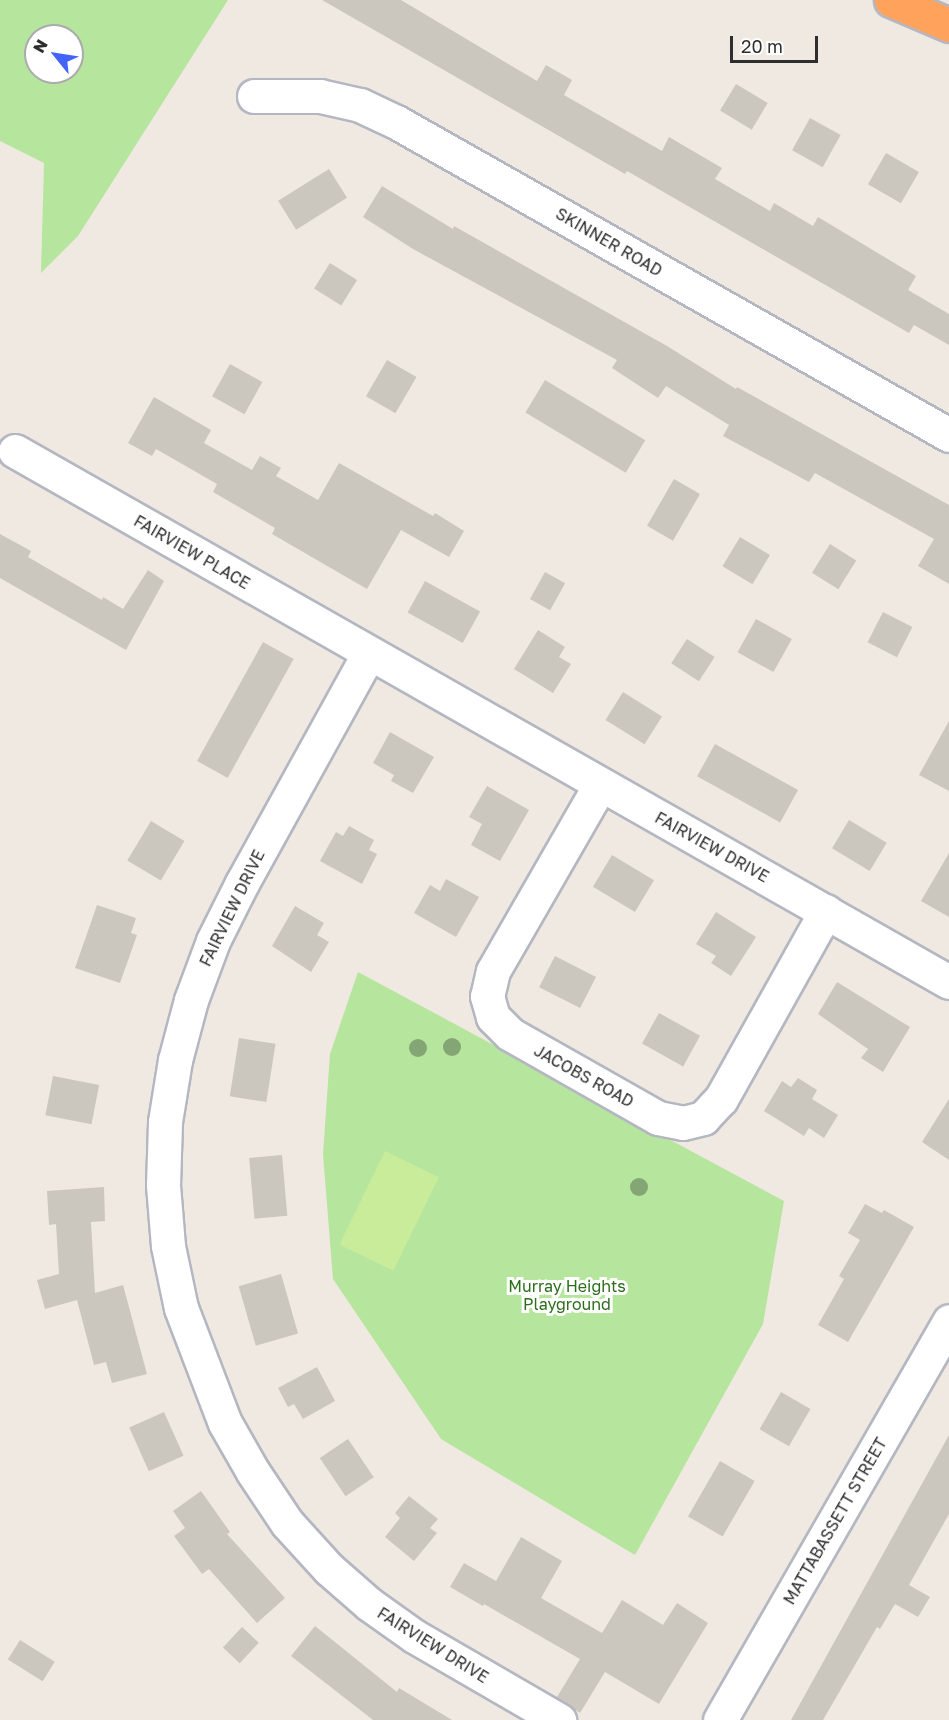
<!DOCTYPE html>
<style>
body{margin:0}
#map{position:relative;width:949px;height:1720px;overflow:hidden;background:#efe9e1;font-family:"Golos Text",sans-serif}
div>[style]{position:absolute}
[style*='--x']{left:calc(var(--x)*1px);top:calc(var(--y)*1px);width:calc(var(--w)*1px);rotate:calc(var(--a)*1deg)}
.green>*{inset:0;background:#b6e59e}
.pitch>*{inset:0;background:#c9ec9a;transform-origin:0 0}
.building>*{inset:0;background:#cbc7bf;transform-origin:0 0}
.roads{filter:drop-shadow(2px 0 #b4b7c1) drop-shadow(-2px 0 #b4b7c1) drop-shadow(0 2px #b4b7c1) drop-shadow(0 -2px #b4b7c1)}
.minor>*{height:33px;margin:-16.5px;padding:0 16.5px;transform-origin:16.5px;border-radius:16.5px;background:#fff}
.highway>*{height:33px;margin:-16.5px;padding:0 16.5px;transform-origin:16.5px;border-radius:16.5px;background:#ffa35c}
.trees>*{width:18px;height:18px;margin:-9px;border-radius:50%;background:#84a574}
span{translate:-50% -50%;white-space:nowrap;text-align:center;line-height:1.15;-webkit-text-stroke:6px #fff;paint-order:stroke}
.street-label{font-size:16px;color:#2e2e2e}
.park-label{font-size:16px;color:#2c6e1b}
.north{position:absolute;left:24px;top:24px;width:60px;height:60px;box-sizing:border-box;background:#fff;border:2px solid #ababab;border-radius:50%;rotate:300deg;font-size:16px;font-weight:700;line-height:24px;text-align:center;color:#2e2e2e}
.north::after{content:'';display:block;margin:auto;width:21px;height:27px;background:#4264fb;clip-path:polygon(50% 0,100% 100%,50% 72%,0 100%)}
.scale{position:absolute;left:730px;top:36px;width:88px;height:27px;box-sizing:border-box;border:3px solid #2e2e2e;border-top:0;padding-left:8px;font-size:18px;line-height:21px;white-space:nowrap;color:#2e2e2e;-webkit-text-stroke:4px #fff;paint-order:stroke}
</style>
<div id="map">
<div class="green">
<div style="clip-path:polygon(evenodd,0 0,228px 0,78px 236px,41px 273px,44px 163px,0 141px,0 0,36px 36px,72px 36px,72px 72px,36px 72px,36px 36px)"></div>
<div style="clip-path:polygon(358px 972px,784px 1201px,763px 1324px,635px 1555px,441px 1439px,333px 1279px,323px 1154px,330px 1054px)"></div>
</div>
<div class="pitch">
<div style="left:385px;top:1151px;width:60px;height:104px;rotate:26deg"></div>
</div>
<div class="building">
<div style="clip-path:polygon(322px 0,401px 0,537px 81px,546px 65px,572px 80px,564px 95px,662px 151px,669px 137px,722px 168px,715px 179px,770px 211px,774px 203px,813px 226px,818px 217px,916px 276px,908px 290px,949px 314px,949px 345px,914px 325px,909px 333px,627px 171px,625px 174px,552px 132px)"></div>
<div style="left:736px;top:84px;width:37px;height:31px;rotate:31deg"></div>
<div style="left:810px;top:118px;width:35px;height:37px;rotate:29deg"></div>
<div style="left:886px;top:153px;width:38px;height:36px;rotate:30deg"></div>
<div style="left:329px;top:169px;width:34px;height:60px;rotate:58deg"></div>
<div style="clip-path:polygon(382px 186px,453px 229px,454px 226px,667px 346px,736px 389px,737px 387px,949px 505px,949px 584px,918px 566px,934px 539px,815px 473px,809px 482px,723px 436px,729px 425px,666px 386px,658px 398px,612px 368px,617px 360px,413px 249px,363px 217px)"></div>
<div style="left:330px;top:263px;width:32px;height:30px;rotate:32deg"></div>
<div style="left:387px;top:360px;width:34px;height:42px;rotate:30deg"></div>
<div style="left:230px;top:364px;width:37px;height:37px;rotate:29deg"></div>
<div style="left:545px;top:380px;width:117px;height:38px;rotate:31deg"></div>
<div style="clip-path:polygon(154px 397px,211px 430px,204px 443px,252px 470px,260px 456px,281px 468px,276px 476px,318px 500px,339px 463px,433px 516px,435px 513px,464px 531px,449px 557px,401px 530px,367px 589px,272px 534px,275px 528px,213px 492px,217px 484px,156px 449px,152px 456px,128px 443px)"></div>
<div style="left:674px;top:479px;width:30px;height:54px;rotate:30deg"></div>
<div style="clip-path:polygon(0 534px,31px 551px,28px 557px,102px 600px,103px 597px,123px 609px,148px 570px,164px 581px,126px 650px,0 578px)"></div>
<div style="left:740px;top:537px;width:35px;height:34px;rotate:31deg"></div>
<div style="left:830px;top:544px;width:31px;height:34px;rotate:32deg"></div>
<div style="left:545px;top:572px;width:23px;height:31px;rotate:29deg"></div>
<div style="left:425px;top:581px;width:63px;height:36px;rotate:29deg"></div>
<div style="left:883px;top:612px;width:33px;height:34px;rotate:27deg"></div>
<div style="left:756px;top:619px;width:41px;height:38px;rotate:29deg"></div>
<div style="clip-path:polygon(538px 630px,565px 647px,559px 657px,571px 664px,553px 693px,514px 669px)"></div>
<div style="left:687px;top:639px;width:33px;height:29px;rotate:33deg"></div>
<div style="left:263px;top:642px;width:35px;height:136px;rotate:29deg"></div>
<div style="left:623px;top:692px;width:46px;height:33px;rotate:32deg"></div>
<div style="clip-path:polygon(949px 721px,949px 791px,919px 775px)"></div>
<div style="clip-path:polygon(390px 732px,434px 757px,413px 793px,391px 781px,394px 775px,373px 763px)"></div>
<div style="left:715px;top:744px;width:95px;height:37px;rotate:29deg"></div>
<div style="clip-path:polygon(487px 786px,529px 810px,500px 861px,471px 845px,482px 824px,469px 817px)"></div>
<div style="left:849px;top:820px;width:44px;height:33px;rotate:31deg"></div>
<div style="left:151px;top:821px;width:39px;height:46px;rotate:31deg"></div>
<div style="clip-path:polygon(349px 826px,374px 840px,369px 850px,377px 854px,362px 884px,320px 861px,336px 832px,343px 836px)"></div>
<div style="clip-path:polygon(949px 853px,949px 917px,921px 901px)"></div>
<div style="left:612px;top:855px;width:49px;height:37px;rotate:31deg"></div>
<div style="clip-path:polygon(446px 879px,479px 897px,456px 937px,414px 913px,430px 885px,440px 891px)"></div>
<div style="clip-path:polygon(97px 905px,136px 918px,131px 933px,137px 935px,120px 983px,75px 968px)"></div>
<div style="clip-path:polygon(295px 906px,324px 923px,317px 935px,329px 942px,311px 972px,272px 946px)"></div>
<div style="clip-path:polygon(716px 912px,756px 937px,731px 976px,711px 963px,716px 956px,696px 944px)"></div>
<div style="left:555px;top:956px;width:46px;height:35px;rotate:27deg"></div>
<div style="clip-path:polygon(837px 982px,910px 1027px,883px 1072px,861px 1058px,868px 1049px,818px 1014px)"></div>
<div style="left:659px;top:1013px;width:47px;height:35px;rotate:29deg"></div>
<div style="left:239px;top:1038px;width:37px;height:59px;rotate:9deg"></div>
<div style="left:53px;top:1076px;width:47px;height:40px;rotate:11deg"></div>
<div style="clip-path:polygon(798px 1078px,817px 1090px,812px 1099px,838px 1115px,824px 1138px,809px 1128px,804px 1136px,764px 1111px,782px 1081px,791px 1087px)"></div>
<div style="clip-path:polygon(949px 1099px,949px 1160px,922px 1142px)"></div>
<div style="left:282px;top:1155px;width:61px;height:33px;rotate:85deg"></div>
<div style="clip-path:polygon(104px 1187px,105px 1221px,91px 1222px,95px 1293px,123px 1285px,147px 1374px,112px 1383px,106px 1362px,94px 1365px,77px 1300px,45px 1309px,37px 1280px,59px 1274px,56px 1224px,49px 1225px,47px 1191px)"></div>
<div style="clip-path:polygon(865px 1204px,882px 1213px,884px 1210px,914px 1227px,848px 1342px,818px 1325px,844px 1279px,839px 1276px,860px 1240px,848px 1233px)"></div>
<div style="left:281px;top:1274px;width:62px;height:44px;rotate:74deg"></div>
<div style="clip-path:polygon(317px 1367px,335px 1401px,303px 1419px,294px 1404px,288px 1407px,278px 1388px)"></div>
<div style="left:781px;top:1392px;width:34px;height:43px;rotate:30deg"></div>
<div style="left:164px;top:1412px;width:48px;height:38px;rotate:66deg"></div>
<div style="clip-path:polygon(949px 1435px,949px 1514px,909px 1585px,930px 1597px,918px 1617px,895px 1604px,880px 1629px,877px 1627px,823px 1720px,791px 1720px)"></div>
<div style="left:348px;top:1439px;width:46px;height:34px;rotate:56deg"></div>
<div style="left:720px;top:1461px;width:40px;height:64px;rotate:30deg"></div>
<div style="clip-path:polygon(201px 1491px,230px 1532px,227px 1534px,285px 1598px,257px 1623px,209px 1569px,202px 1574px,174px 1536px,185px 1528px,173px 1511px)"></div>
<div style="clip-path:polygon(409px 1496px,438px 1519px,430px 1528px,437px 1533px,414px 1561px,385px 1537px,400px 1518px,395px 1513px)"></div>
<div style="clip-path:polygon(521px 1537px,562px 1561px,541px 1598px,602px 1633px,622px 1600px,663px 1625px,677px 1603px,708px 1623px,659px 1704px,605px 1672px,580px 1713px,557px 1697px,580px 1659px,484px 1604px,483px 1606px,450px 1587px,464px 1563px,496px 1581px)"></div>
<div style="clip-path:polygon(315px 1626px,397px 1692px,399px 1688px,452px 1720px,373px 1720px,291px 1656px)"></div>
<div style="left:242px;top:1627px;width:23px;height:28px;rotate:43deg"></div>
<div style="left:20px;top:1640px;width:41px;height:23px;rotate:32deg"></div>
</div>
<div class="roads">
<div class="minor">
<div style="--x:254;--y:96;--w:66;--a:0"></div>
<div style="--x:320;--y:96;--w:41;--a:12.7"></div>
<div style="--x:360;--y:105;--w:42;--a:25.3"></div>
<div style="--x:398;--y:123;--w:633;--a:29.52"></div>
<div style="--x:15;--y:451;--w:1074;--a:29.62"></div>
<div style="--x:369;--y:653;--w:263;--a:118.9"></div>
<div style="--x:242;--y:883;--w:65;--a:116.6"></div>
<div style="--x:213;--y:941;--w:63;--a:110.4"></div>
<div style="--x:191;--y:1000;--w:62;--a:104.9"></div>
<div style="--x:175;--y:1060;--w:63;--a:99.2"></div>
<div style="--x:165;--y:1122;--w:63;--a:91.8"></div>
<div style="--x:163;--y:1185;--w:61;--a:85.3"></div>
<div style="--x:168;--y:1246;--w:63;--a:78.2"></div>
<div style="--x:181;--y:1308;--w:123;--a:69.1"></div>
<div style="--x:225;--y:1423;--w:56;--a:60.3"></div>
<div style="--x:253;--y:1472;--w:61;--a:56.3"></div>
<div style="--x:287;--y:1523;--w:62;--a:47.6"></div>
<div style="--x:329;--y:1569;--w:53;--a:41.2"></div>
<div style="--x:369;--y:1604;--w:55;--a:35.4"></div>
<div style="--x:414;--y:1636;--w:168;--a:30.1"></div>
<div style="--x:600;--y:785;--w:215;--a:119.9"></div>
<div style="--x:493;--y:971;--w:26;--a:103"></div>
<div style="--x:487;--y:996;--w:22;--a:74"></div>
<div style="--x:493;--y:1017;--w:24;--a:45"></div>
<div style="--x:510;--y:1034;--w:170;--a:29.6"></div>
<div style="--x:658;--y:1118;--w:25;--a:11"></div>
<div style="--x:683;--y:1123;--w:21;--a:-14"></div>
<div style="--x:703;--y:1118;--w:26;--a:-47"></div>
<div style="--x:721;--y:1099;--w:215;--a:-60.8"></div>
<div style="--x:720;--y:1720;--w:460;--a:-60.1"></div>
</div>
<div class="highway">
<div style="--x:891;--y:0;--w:63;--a:23.3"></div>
</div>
</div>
<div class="trees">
<div style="left:452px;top:1047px"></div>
<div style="left:418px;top:1048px"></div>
<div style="left:639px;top:1187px"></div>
</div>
<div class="street-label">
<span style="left:609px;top:242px;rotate:30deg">SKINNER ROAD</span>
<span style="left:192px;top:552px;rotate:30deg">FAIRVIEW PLACE</span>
<span style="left:712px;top:847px;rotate:29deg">FAIRVIEW DRIVE</span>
<span style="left:232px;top:908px;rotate:-64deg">FAIRVIEW DRIVE</span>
<span style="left:584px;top:1076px;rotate:29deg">JACOBS ROAD</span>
<span style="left:835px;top:1521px;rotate:-60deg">MATTABASSETT STREET</span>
<span style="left:433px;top:1645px;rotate:32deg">FAIRVIEW DRIVE</span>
</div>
<div class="park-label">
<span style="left:567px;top:1295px">Murray Heights<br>Playground</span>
</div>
<div class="north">N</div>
<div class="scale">20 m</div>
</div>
